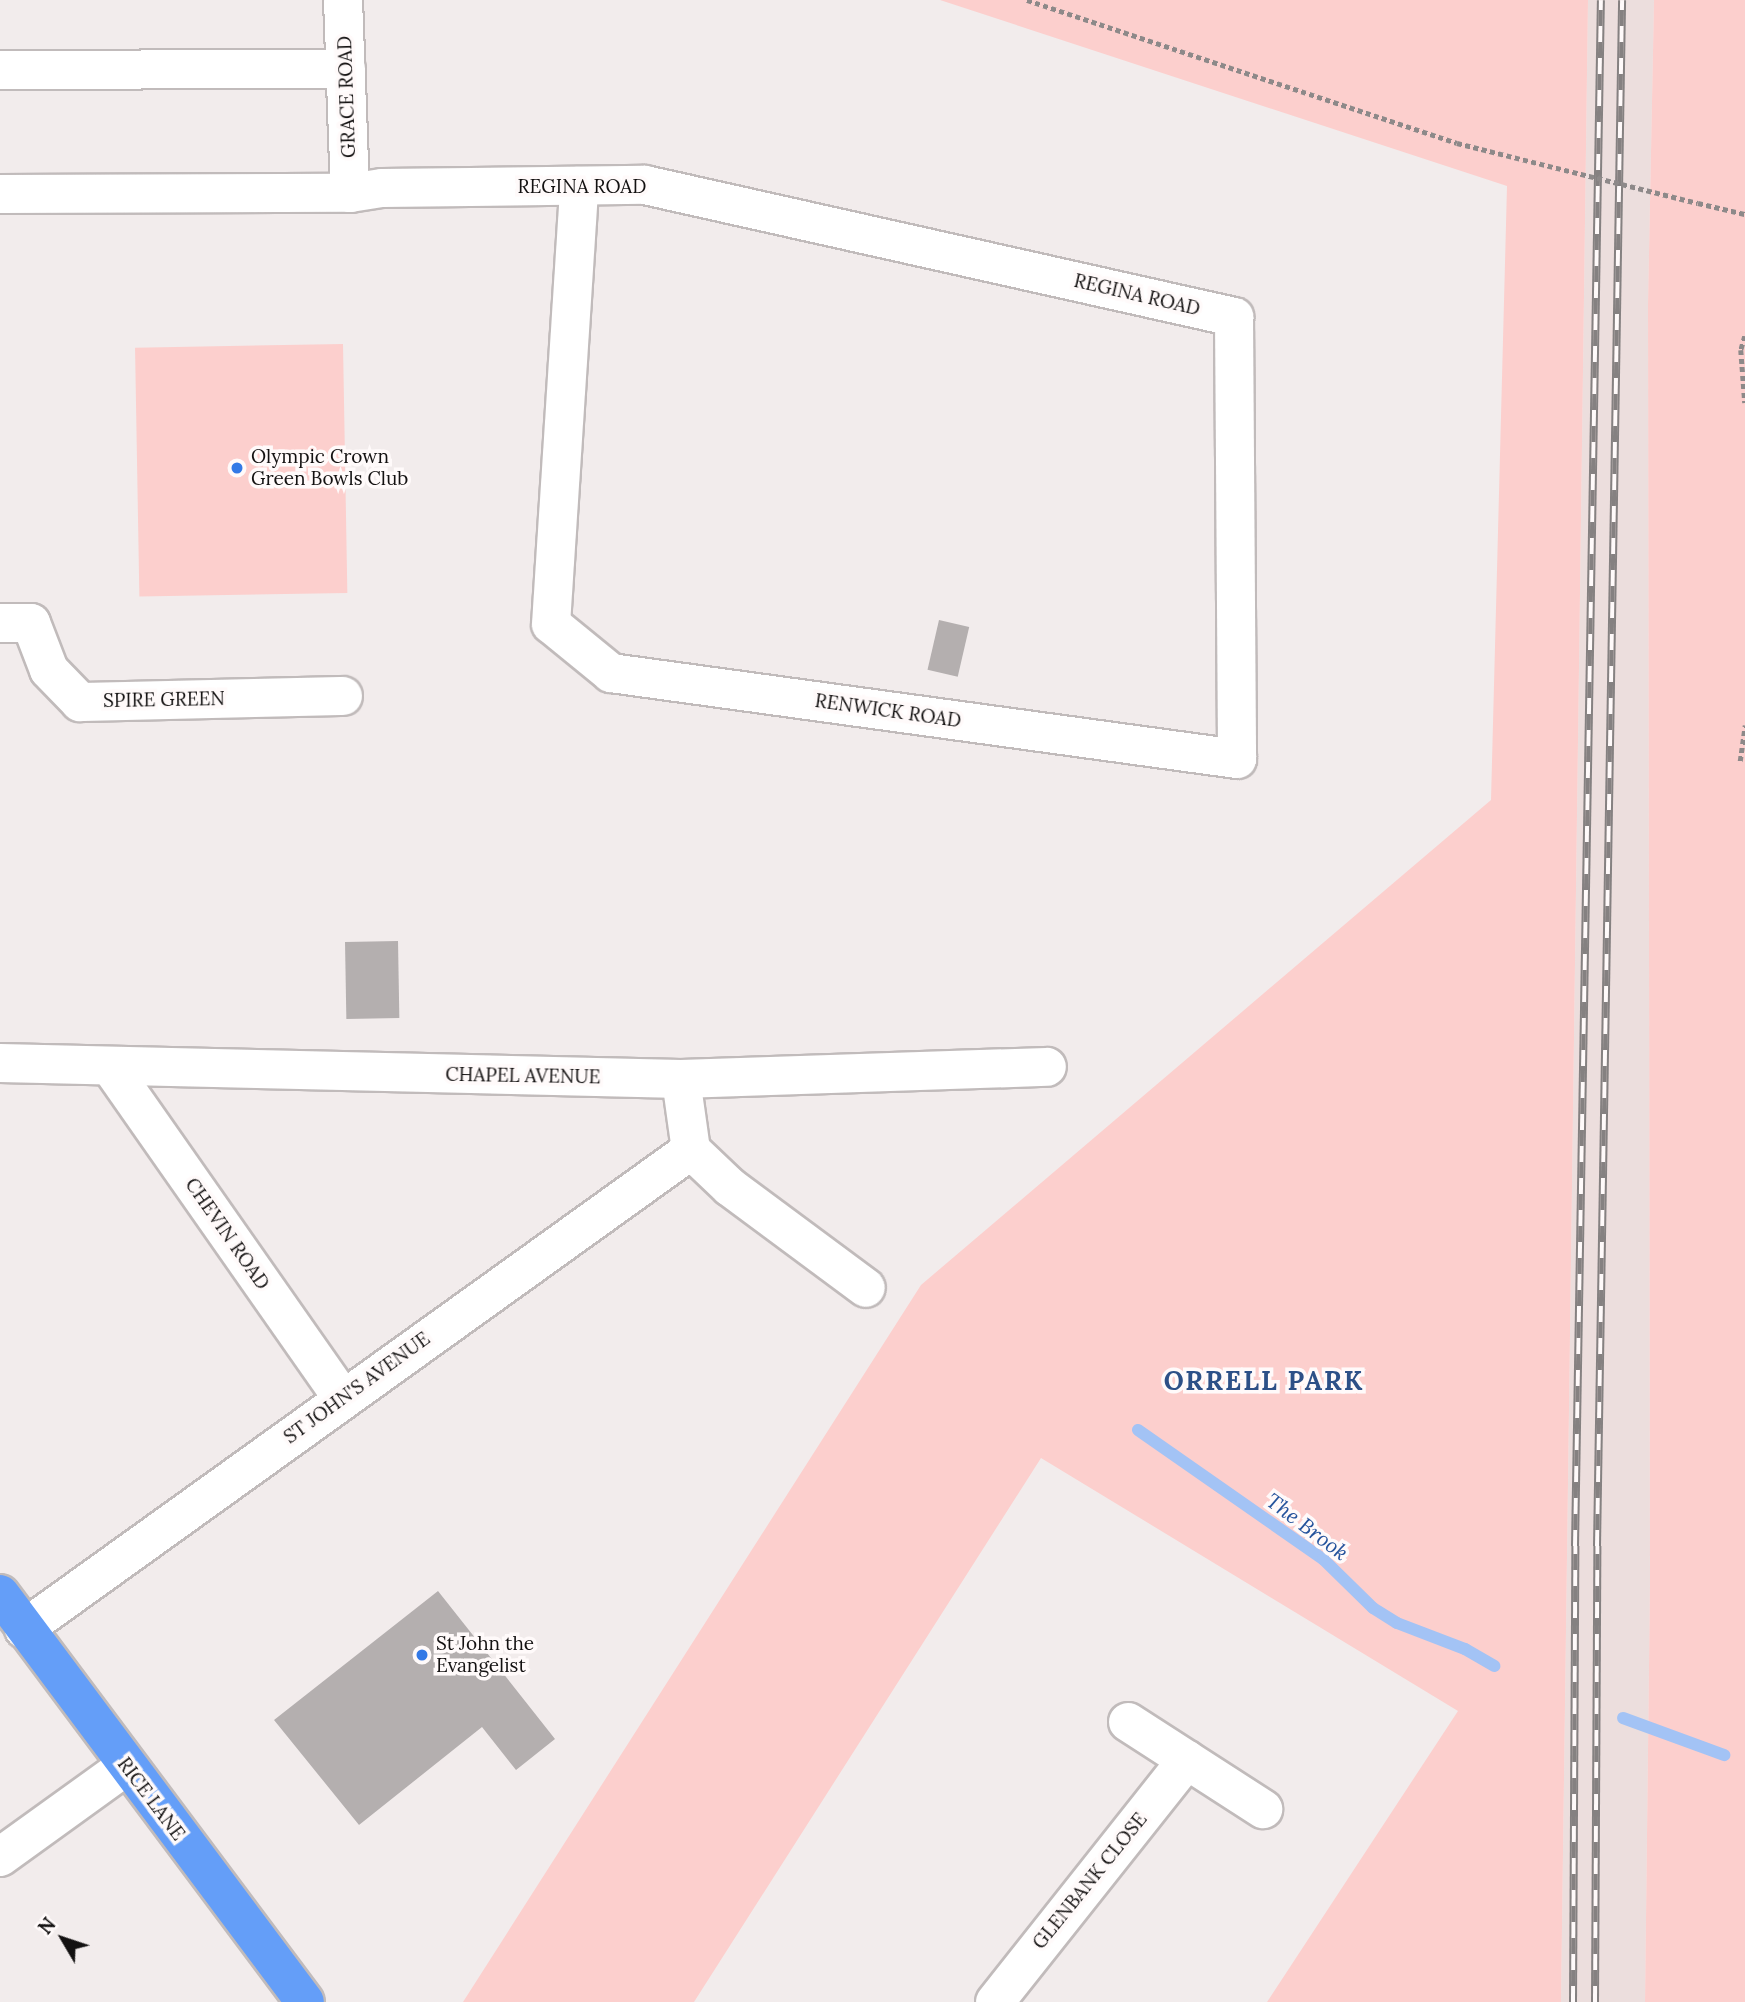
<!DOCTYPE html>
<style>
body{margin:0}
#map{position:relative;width:1745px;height:2002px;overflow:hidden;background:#f2ecec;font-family:Lora,serif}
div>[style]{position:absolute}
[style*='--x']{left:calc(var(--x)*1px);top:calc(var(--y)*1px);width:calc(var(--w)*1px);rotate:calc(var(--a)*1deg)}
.built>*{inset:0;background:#ecdedd}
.green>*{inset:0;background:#fccfcd;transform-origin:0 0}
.stream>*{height:12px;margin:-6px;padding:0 6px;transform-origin:6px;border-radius:6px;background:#a3c3f5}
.building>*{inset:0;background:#b4afaf;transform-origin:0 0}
.path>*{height:4.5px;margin-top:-2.25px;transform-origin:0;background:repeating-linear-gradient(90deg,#8d8989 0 5px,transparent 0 8.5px)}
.roads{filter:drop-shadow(2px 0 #c1bbbb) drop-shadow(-2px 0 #c1bbbb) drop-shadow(0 2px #c1bbbb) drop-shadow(0 -2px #c1bbbb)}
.minor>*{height:38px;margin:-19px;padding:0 19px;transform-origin:19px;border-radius:19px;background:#fff}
.highway>*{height:38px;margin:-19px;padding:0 19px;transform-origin:19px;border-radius:19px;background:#649ef8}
.rail>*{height:8px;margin-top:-4px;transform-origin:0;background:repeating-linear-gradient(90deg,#fffafa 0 16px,#858181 0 32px);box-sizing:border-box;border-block:2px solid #858181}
.path-bridge>*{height:4.5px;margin-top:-2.25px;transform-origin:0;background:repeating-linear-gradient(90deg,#8d8989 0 5px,transparent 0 8.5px)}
.dots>*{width:19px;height:19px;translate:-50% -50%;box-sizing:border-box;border:4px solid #fffafa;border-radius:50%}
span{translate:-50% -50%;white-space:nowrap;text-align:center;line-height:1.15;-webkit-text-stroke:7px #fffafa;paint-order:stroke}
.street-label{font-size:19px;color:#131111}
.poi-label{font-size:19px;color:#131111}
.left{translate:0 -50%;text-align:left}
.water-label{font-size:21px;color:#25539c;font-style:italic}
.district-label{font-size:26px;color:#2d5087;font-weight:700;letter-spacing:2px}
.north{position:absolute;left:28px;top:1904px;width:70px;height:70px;-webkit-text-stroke:5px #fffafa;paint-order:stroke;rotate:309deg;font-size:19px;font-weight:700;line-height:28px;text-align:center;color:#131111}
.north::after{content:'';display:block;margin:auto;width:24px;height:32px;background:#131111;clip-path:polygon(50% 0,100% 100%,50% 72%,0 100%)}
</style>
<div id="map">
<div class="built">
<div style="clip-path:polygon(1588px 0,1654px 0,1648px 304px,1650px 1583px,1645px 2002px,1561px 2002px)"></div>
</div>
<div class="green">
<div style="clip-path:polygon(940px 0,1588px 0,1561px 2002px,1267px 2002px,1458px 1711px,1041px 1458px,694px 2002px,463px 2002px,921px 1285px,1491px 800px,1507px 186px)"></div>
<div style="clip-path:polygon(1654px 0,1745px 0,1745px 2002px,1645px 2002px,1650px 1583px,1648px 304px)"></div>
<div style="left:343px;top:344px;width:249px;height:208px;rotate:89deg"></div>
</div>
<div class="stream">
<div style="--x:1138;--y:1430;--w:226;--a:34.9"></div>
<div style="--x:1323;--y:1559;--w:70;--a:44.4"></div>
<div style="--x:1373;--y:1608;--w:28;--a:32"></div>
<div style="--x:1397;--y:1623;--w:73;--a:20.9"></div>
<div style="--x:1465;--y:1649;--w:34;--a:30"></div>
<div style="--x:1623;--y:1718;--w:108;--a:20.1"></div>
</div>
<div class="building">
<div style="left:939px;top:620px;width:31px;height:51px;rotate:13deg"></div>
<div style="left:398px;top:941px;width:77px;height:53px;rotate:89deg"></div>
<div style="clip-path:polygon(438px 1591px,555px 1739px,516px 1770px,482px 1727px,359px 1825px,274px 1720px)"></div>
</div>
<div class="path">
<div style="--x:1027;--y:0;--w:453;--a:18.4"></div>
<div style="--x:1698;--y:203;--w:48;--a:13.2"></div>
<div style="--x:1745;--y:336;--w:15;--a:106"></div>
<div style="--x:1741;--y:350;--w:53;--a:85.7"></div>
<div style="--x:1740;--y:761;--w:36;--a:-82"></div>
</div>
<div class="roads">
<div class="minor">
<div style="--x:343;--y:0;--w:193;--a:87.9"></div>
<div style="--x:0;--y:70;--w:346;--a:-0.2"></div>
<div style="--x:0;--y:194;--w:350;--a:-0.2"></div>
<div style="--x:350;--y:193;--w:32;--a:-9"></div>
<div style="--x:382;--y:188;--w:263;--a:-0.7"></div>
<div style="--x:645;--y:185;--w:604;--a:12.63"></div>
<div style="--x:1234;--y:317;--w:442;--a:89.6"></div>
<div style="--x:1237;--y:759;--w:632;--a:-172.18"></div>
<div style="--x:611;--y:673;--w:77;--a:-140.8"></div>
<div style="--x:551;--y:624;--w:439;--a:-86.3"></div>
<div style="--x:0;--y:623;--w:31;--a:0"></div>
<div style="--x:31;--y:623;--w:50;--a:69"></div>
<div style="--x:49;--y:670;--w:45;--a:45.9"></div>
<div style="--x:80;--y:702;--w:263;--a:-1.3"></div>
<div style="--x:0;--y:1063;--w:681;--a:1.35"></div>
<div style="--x:681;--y:1079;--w:366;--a:-1.9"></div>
<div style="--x:112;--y:1069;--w:401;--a:55"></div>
<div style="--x:681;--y:1079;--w:72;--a:82"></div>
<div style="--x:691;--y:1150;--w:54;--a:43.5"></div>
<div style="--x:730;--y:1187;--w:169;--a:36.6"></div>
<div style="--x:24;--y:1629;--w:821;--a:-35.68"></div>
<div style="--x:1128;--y:1722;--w:161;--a:32.8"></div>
<div style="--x:0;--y:1857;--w:155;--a:-35.8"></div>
<div style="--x:995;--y:2002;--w:309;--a:-51.6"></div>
</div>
<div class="highway">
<div style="--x:0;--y:1594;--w:509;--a:53.22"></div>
</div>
</div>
<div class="rail">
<div style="--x:1573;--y:2002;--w:456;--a:-89.7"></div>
<div style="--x:1575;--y:1546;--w:1546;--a:-89.04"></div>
<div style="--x:1595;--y:2002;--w:456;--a:-89.7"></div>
<div style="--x:1597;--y:1546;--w:1546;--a:-89.07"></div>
</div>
<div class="path-bridge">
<div style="--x:1457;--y:143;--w:248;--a:14"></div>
</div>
<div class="dots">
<div style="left:237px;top:468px;background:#3379e6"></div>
<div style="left:422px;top:1655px;background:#3379e6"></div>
</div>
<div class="street-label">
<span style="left:347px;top:97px;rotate:-92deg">GRACE ROAD</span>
<span style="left:582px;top:187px">REGINA ROAD</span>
<span style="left:1137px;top:295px;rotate:13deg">REGINA ROAD</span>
<span style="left:164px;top:700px;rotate:-1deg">SPIRE GREEN</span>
<span style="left:888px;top:711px;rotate:8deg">RENWICK ROAD</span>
<span style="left:523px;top:1076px;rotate:1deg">CHAPEL AVENUE</span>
<span style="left:227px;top:1234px;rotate:55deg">CHEVIN ROAD</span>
<span style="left:357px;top:1388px;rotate:-36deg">ST JOHN'S AVENUE</span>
<span style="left:151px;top:1799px;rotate:53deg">RICE LANE</span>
<span style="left:1090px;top:1881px;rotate:-51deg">GLENBANK CLOSE</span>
</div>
<div class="poi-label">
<span class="left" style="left:251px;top:468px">Olympic Crown<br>Green Bowls Club</span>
<span class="left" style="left:436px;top:1655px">St John the<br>Evangelist</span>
</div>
<div class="water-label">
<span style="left:1307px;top:1527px;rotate:37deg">The Brook</span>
</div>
<div class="district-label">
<span style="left:1264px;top:1381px">ORRELL PARK</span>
</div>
<div class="north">N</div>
</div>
